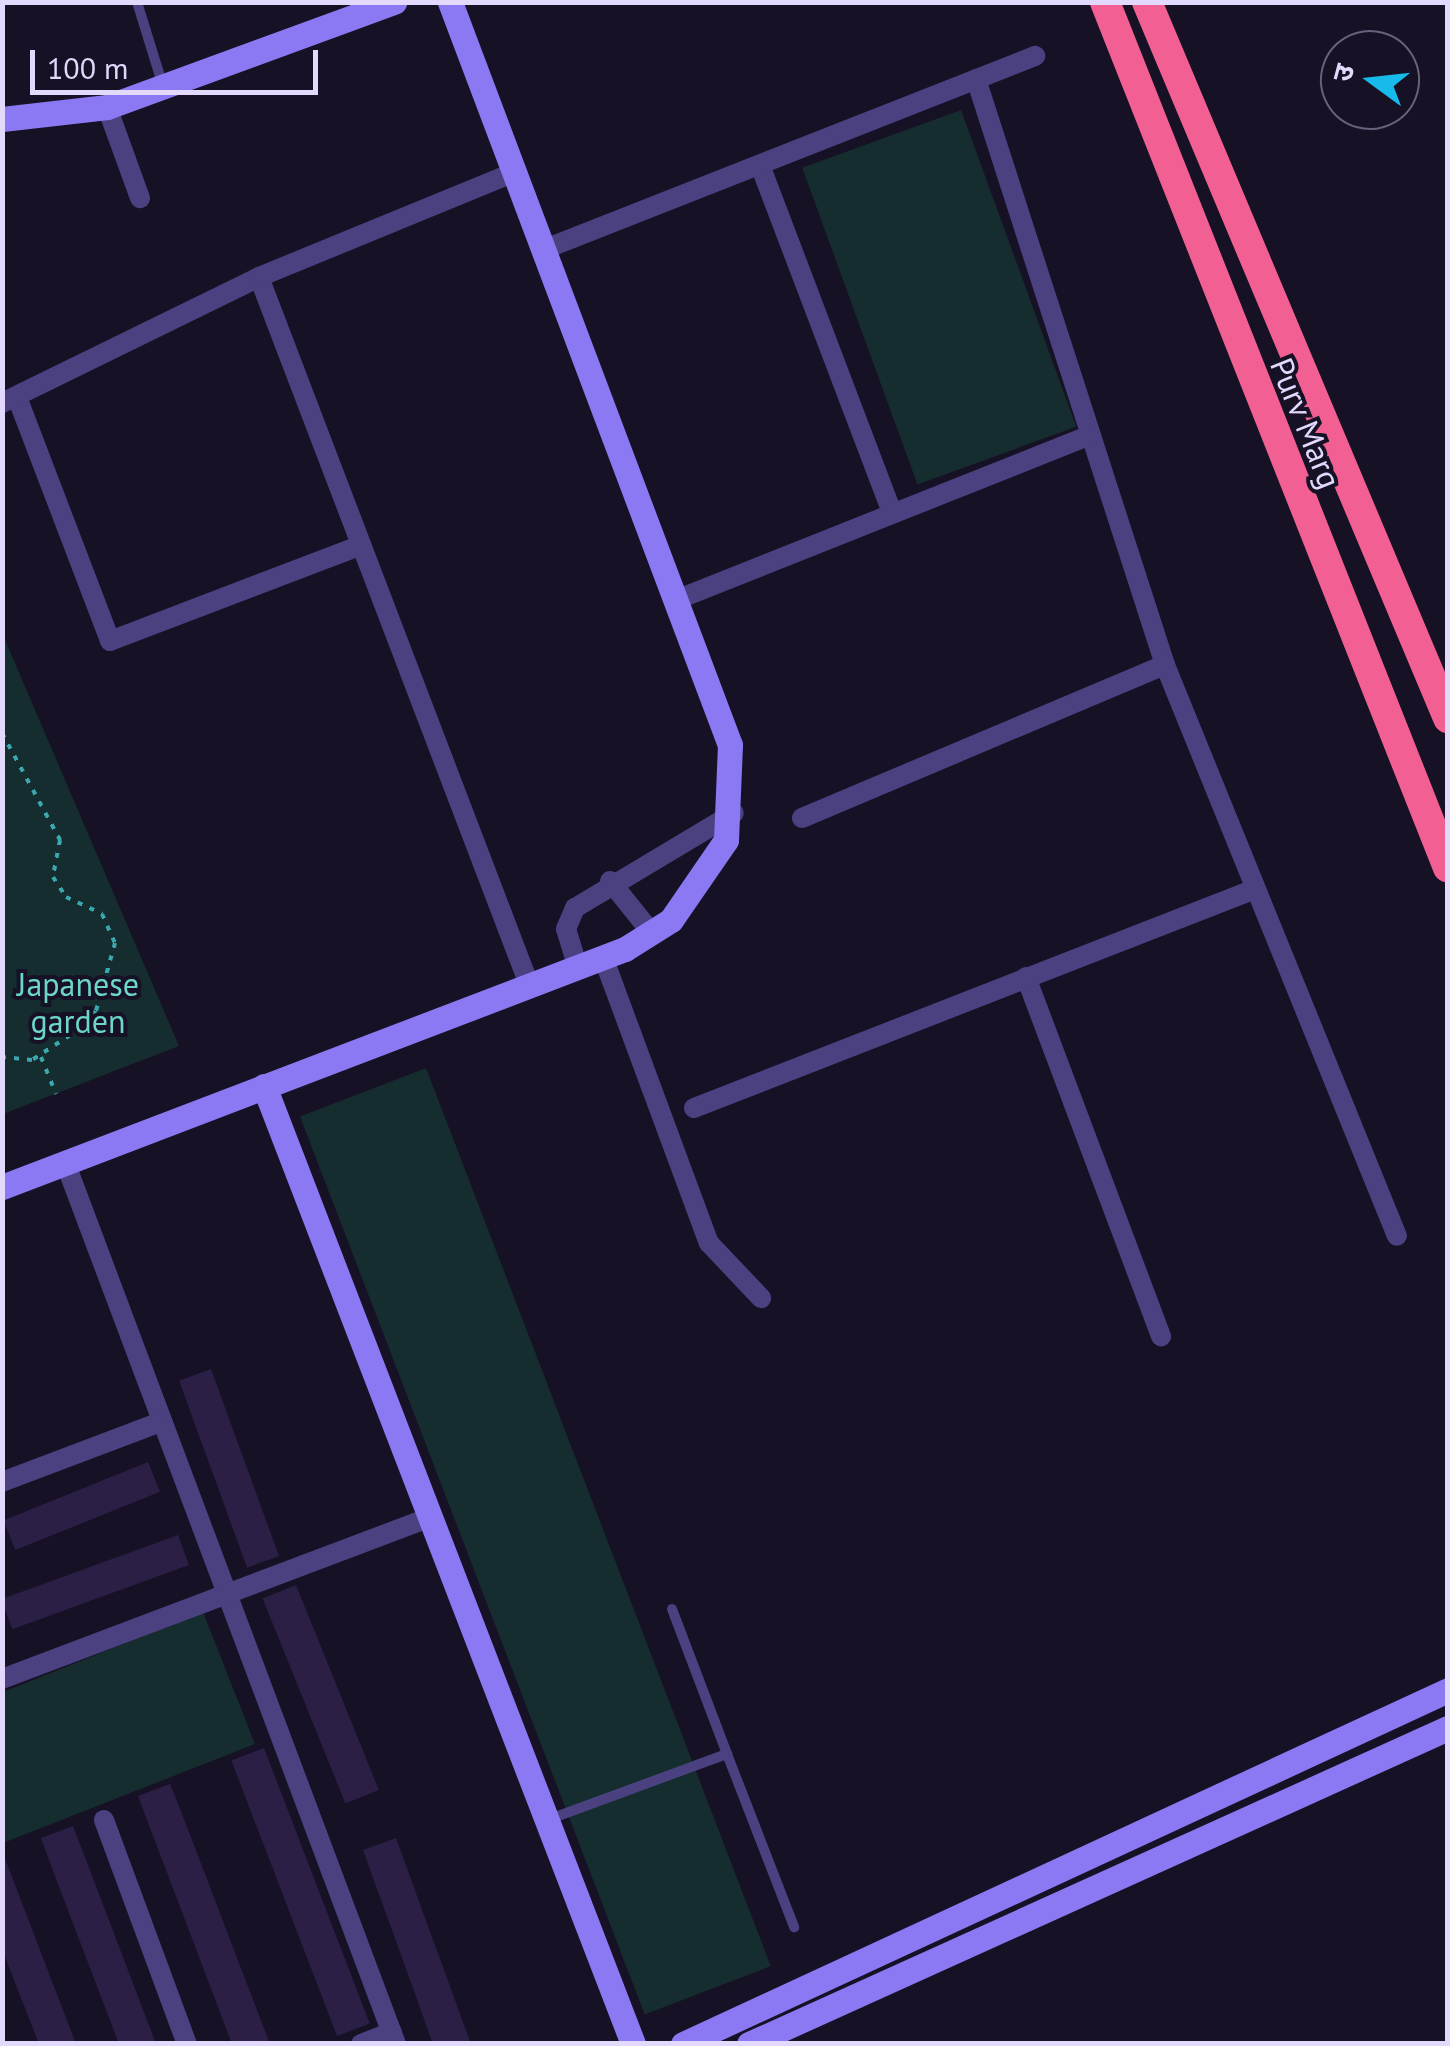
<!DOCTYPE html>
<meta charset="utf-8">
<style>
body{margin:0}
#map{position:relative;width:1450px;height:2046px;overflow:hidden;background:#171126;font-family:"PT Sans","Noto Sans Devanagari",sans-serif}
div>[style]{position:absolute}
[style*='--x']{left:calc(var(--x)*1px);top:calc(var(--y)*1px);width:calc(var(--w)*1px);rotate:calc(var(--a)*1deg)}
.green>*{inset:0;background:#152d2f;transform-origin:0 0}
.building>*{inset:0;background:#2c1f45;transform-origin:0 0}
.path>*{height:4px;margin-top:-2px;transform-origin:0;background:repeating-linear-gradient(90deg,#3ba7ae 0 5px,transparent 0 13px)}
.lane>*{height:10px;margin:-5px;padding:0 5px;transform-origin:5px;border-radius:5px;background:#4b4180}
.street>*{height:20px;margin:-10px;padding:0 10px;transform-origin:10px;border-radius:10px;background:#4b4180}
.secondary>*{height:25px;margin:-12.5px;padding:0 12.5px;transform-origin:12.5px;border-radius:12.5px;background:#8b79f3}
.highway>*{height:30px;margin:-15px;padding:0 15px;transform-origin:15px;border-radius:15px;background:#f15f93}
span{translate:-50% -50%;white-space:nowrap;text-align:center;line-height:1.15;-webkit-text-stroke:8px #171126;paint-order:stroke}
.street-label{font-size:32px;color:#e2d9fc}
.park-label{font-size:32px;color:#6bd6c9}
.frame{position:absolute;inset:0;border:5px solid #e2d9fc;pointer-events:none}
.north{position:absolute;left:1320px;top:30px;width:100px;height:100px;box-sizing:border-box;background:#171126;border:2px solid #68617c;border-radius:50%;rotate:285deg;font-size:28px;font-weight:700;line-height:40px;text-align:center;color:#e2d9fc}
.north::after{content:'';display:block;margin:auto;width:35px;height:45px;background:#16bbeb;clip-path:polygon(50% 0,100% 100%,50% 72%,0 100%)}
.scale{position:absolute;left:30px;top:50px;width:288px;height:45px;box-sizing:border-box;border:5px solid #e2d9fc;border-top:0;padding-left:12px;font-size:30px;line-height:35px;white-space:nowrap;color:#e2d9fc;-webkit-text-stroke:8px #171126;paint-order:stroke}
</style>
<div id="map">
<div class="green">
<div style="left:961px;top:110px;width:337px;height:169px;rotate:70deg"></div>
<div style="clip-path:polygon(3px 635px,179px 1046px,3px 1114px,2px 1114px)"></div>
<div style="left:426px;top:1068px;width:962px;height:135px;rotate:69deg"></div>
<div style="clip-path:polygon(203px 1612px,255px 1744px,3px 1843px,3px 1692px)"></div>
</div>
<div class="building">
<div style="left:211px;top:1369px;width:199px;height:34px;rotate:70deg"></div>
<div style="left:148px;top:1462px;width:32px;height:156px;rotate:68deg"></div>
<div style="left:178px;top:1535px;width:32px;height:188px;rotate:70deg"></div>
<div style="left:296px;top:1585px;width:221px;height:36px;rotate:68deg"></div>
<div style="left:264px;top:1748px;width:295px;height:35px;rotate:69deg"></div>
<div style="clip-path:polygon(170px 1784px,179px 1806px,270px 2044px,232px 2044px,138px 1796px)"></div>
<div style="clip-path:polygon(73px 1826px,99px 1894px,156px 2044px,119px 2044px,58px 1884px,41px 1838px)"></div>
<div style="clip-path:polygon(396px 1838px,421px 1907px,471px 2044px,433px 2044px,413px 1988px,363px 1850px)"></div>
<div style="clip-path:polygon(2px 1856px,4px 1856px,76px 2044px,39px 2044px,2px 1949px)"></div>
</div>
<div class="path">
<div style="--x:2;--y:733;--w:122;--a:61.5"></div>
<div style="--x:60;--y:840;--w:38;--a:101"></div>
<div style="--x:53;--y:877;--w:24;--a:57"></div>
<div style="--x:66;--y:897;--w:40;--a:25"></div>
<div style="--x:102;--y:914;--w:32;--a:66"></div>
<div style="--x:115;--y:943;--w:71;--a:105.6"></div>
<div style="--x:96;--y:1011;--w:23;--a:131"></div>
<div style="--x:81;--y:1028;--w:59;--a:146.9"></div>
<div style="--x:32;--y:1060;--w:30;--a:-174"></div>
<div style="--x:41;--y:1057;--w:40;--a:68"></div>
</div>
<div class="lane">
<div style="--x:137;--y:2;--w:88;--a:72.8"></div>
<div style="--x:672;--y:1609;--w:155;--a:69.2"></div>
<div style="--x:550;--y:1819;--w:189;--a:-20.2"></div>
<div style="--x:727;--y:1754;--w:186;--a:68.8"></div>
</div>
<div class="street">
<div style="--x:976;--y:79;--w:616;--a:72.12"></div>
<div style="--x:1165;--y:665;--w:616;--a:67.89"></div>
<div style="--x:107;--y:107;--w:97;--a:70.1"></div>
<div style="--x:760;--y:165;--w:369;--a:69.2"></div>
<div style="--x:545;--y:249;--w:527;--a:-21.5"></div>
<div style="--x:259;--y:277;--w:760;--a:69.11"></div>
<div style="--x:17;--y:397;--w:261;--a:69.1"></div>
<div style="--x:110;--y:641;--w:269;--a:-20.9"></div>
<div style="--x:2;--y:403;--w:286;--a:-26.1"></div>
<div style="--x:259;--y:277;--w:274;--a:-22.3"></div>
<div style="--x:681;--y:598;--w:438;--a:-21.7"></div>
<div style="--x:802;--y:818;--w:394;--a:-22.9"></div>
<div style="--x:610;--y:881;--w:65;--a:51.2"></div>
<div style="--x:603;--y:957;--w:305;--a:69.7"></div>
<div style="--x:709;--y:1243;--w:76;--a:46.6"></div>
<div style="--x:578;--y:968;--w:41;--a:-107.1"></div>
<div style="--x:566;--y:929;--w:23;--a:-67"></div>
<div style="--x:575;--y:908;--w:185;--a:-30.9"></div>
<div style="--x:1026;--y:977;--w:384;--a:69.4"></div>
<div style="--x:694;--y:1108;--w:602;--a:-21.32"></div>
<div style="--x:65;--y:1162;--w:942;--a:69.43"></div>
<div style="--x:2;--y:1482;--w:167;--a:-20.7"></div>
<div style="--x:2;--y:1679;--w:458;--a:-20.7"></div>
<div style="--x:104;--y:1820;--w:239;--a:69.7"></div>
<div style="--x:361;--y:2044;--w:33;--a:-21"></div>
</div>
<div class="secondary">
<div style="--x:2;--y:119;--w:106;--a:-6.5"></div>
<div style="--x:107;--y:107;--w:306;--a:-20.1"></div>
<div style="--x:264;--y:1086;--w:1027;--a:68.93"></div>
<div style="--x:2;--y:1187;--w:667;--a:-20.91"></div>
<div style="--x:625;--y:949;--w:54;--a:-32.2"></div>
<div style="--x:671;--y:920;--w:97;--a:-55.5"></div>
<div style="--x:726;--y:840;--w:95;--a:-87.6"></div>
<div style="--x:730;--y:745;--w:794;--a:-110.65"></div>
<div style="--x:683;--y:2044;--w:843;--a:-24.83"></div>
<div style="--x:749;--y:2044;--w:767;--a:-24.33"></div>
</div>
<div class="highway">
<div style="--x:1105;--y:2;--w:931;--a:68.39"></div>
<div style="--x:1147;--y:2;--w:777;--a:67.2"></div>
</div>
<div class="street-label">
<span style="left:1306px;top:423px;rotate:68deg">Purv Marg</span>
</div>
<div class="park-label">
<span style="left:78px;top:1003px">Japanese<br>garden</span>
</div>
<div class="frame"></div>
<div class="north">उ</div>
<div class="scale">100 m</div>
</div>
